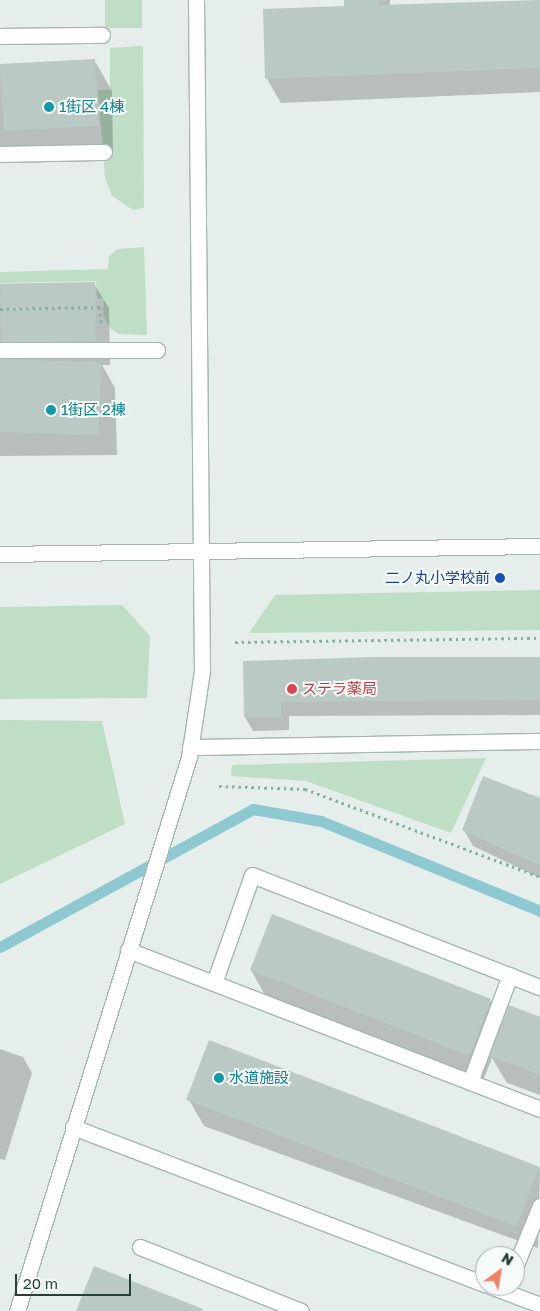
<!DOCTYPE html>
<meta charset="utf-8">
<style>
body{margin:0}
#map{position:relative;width:540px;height:1311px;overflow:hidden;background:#e5eeea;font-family:"Golos Text","Noto Sans JP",sans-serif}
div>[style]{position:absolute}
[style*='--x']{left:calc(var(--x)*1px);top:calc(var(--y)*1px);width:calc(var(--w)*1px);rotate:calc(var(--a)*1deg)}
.green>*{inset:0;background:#bfdec6;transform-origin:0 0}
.shadow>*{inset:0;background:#0003}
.stream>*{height:11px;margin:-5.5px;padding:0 5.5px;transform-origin:5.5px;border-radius:5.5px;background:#8ec9d2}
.building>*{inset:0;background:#bac9c3;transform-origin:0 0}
.path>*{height:3px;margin-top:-1.5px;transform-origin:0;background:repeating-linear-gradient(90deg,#86b1a2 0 2.5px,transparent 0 6.5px)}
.roads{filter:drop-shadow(1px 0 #a7b6b1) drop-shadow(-1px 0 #a7b6b1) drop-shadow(0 1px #a7b6b1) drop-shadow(0 -1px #a7b6b1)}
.minor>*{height:15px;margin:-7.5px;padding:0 7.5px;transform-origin:7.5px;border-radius:7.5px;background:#fff}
.dots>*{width:14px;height:14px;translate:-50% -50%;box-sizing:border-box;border:2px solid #f6faf8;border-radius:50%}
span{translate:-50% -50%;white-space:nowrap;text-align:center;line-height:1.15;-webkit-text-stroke:4px #f6faf8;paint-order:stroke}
.culture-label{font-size:15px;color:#0d838f}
.left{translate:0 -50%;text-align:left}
.transit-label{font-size:15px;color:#164399}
.right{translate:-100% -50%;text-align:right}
.health-label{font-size:15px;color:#be3a42}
.north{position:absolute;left:475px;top:1246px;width:50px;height:50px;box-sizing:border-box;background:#f6faf8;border:1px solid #a2b0ab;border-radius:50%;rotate:32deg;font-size:14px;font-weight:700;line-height:20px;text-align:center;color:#244038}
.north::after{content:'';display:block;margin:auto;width:18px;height:22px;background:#f08161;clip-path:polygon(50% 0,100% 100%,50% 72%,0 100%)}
.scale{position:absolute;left:15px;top:1274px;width:116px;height:22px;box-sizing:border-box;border:2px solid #244038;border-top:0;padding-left:6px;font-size:15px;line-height:18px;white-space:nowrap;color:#244038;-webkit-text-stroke:4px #f6faf8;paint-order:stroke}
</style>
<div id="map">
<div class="green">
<div style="left:105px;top:0;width:37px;height:28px"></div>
<div style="clip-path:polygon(143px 46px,144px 208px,133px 210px,112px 196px,105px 178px,98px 90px,110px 90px,110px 48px)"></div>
<div style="clip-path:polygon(144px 247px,147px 335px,118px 334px,110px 328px,103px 315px,104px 299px,97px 298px,96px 281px,0 283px,0 272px,108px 269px,109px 256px,117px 249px)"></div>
<div style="clip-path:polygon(540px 590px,540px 630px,249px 633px,275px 595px)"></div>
<div style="clip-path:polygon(122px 605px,150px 636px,147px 698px,0 699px,0 607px)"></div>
<div style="clip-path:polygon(0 720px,102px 721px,125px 824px,0 884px)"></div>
<div style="clip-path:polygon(486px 758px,451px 833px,306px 781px,231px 776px,232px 765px)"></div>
</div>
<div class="shadow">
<div style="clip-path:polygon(346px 0,390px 0,390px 6px,540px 1px,540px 92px,281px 103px,267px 79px,346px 8px)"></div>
<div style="clip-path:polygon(96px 63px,112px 91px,113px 153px,0 155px,0 64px)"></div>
<div style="clip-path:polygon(94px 284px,109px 308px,110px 365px,102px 365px,115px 388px,117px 455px,0 456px,0 285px)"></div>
<div style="clip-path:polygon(540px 658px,540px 715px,289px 716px,289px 730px,253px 731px,245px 717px,244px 662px)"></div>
<div style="clip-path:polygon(540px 800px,540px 878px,473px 846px,464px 830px)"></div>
<div style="clip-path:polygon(251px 970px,490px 1000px,503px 1023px,540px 1019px,540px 1095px,507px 1083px,492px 1058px,483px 1081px,266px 997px)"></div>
<div style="clip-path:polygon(210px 1042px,540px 1169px,538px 1248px,204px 1126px,189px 1100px)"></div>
<div style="clip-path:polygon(0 1049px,23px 1057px,32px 1073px,5px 1160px,0 1159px)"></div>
</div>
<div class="stream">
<div style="--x:0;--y:947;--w:288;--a:-28.6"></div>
<div style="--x:253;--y:809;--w:69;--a:10"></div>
<div style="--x:321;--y:821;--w:237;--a:22.3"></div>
</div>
<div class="building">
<div style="clip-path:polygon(344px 0,378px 0,378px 5px,540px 0,540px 68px,265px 79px,263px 9px,344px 6px)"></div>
<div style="left:95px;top:59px;width:67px;height:95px;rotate:87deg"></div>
<div style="left:95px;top:282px;width:59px;height:95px;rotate:89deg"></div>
<div style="left:0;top:359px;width:101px;height:73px;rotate:2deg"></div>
<div style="clip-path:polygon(373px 657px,540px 657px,540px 700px,281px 702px,281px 717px,244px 717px,243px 661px)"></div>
<div style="clip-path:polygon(483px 776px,540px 798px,540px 866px,462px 830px)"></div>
<div style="clip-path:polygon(272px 914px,491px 999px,472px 1050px,467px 1055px,250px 970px)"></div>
<div style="clip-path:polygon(509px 1005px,540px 1017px,540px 1075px,490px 1056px)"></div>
<div style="left:209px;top:1040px;width:354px;height:64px;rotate:21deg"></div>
<div style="clip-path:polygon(94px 1266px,203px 1309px,202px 1311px,76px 1311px)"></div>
</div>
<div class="path">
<div style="--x:0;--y:309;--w:100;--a:-1.1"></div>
<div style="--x:100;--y:307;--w:17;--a:87"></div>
<div style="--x:235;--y:642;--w:305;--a:-0.8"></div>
<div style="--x:219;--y:786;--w:86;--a:2"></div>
<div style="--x:305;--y:789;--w:251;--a:20.5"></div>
</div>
<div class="roads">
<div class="minor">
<div style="--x:0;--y:36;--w:102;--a:-0.6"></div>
<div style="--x:0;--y:154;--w:104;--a:-1.1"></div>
<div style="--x:0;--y:350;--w:157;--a:0"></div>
<div style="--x:0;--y:554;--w:540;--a:-0.85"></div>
<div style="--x:190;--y:747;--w:350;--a:-1"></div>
<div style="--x:128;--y:950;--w:442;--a:21.1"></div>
<div style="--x:214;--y:983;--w:114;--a:-70.6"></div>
<div style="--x:252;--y:875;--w:309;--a:21.3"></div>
<div style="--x:470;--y:1082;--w:114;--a:-69.5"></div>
<div style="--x:73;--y:1127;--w:441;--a:20.9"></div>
<div style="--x:140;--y:1247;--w:173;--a:21.7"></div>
<div style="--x:515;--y:1267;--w:66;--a:-67.7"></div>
<div style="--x:490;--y:1286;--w:53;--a:20.8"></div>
<div style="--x:17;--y:1311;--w:580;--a:-72.75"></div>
<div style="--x:189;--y:757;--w:87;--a:-81.4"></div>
<div style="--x:202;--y:671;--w:671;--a:-90.51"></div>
</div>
</div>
<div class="dots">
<div style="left:49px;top:107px;background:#0f9aa8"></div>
<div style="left:51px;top:410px;background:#0f9aa8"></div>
<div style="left:500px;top:578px;background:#1a4fb4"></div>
<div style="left:292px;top:689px;background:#e0444e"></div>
<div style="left:219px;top:1078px;background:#0f9aa8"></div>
</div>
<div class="culture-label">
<span class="left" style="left:59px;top:107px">1街区 4棟</span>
<span class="left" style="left:61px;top:410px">1街区 2棟</span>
<span class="left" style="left:229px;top:1078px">水道施設</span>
</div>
<div class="transit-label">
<span class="right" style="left:490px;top:578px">二ノ丸小学校前</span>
</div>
<div class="health-label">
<span class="left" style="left:302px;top:689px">ステラ薬局</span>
</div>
<div class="north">N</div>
<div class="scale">20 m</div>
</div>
